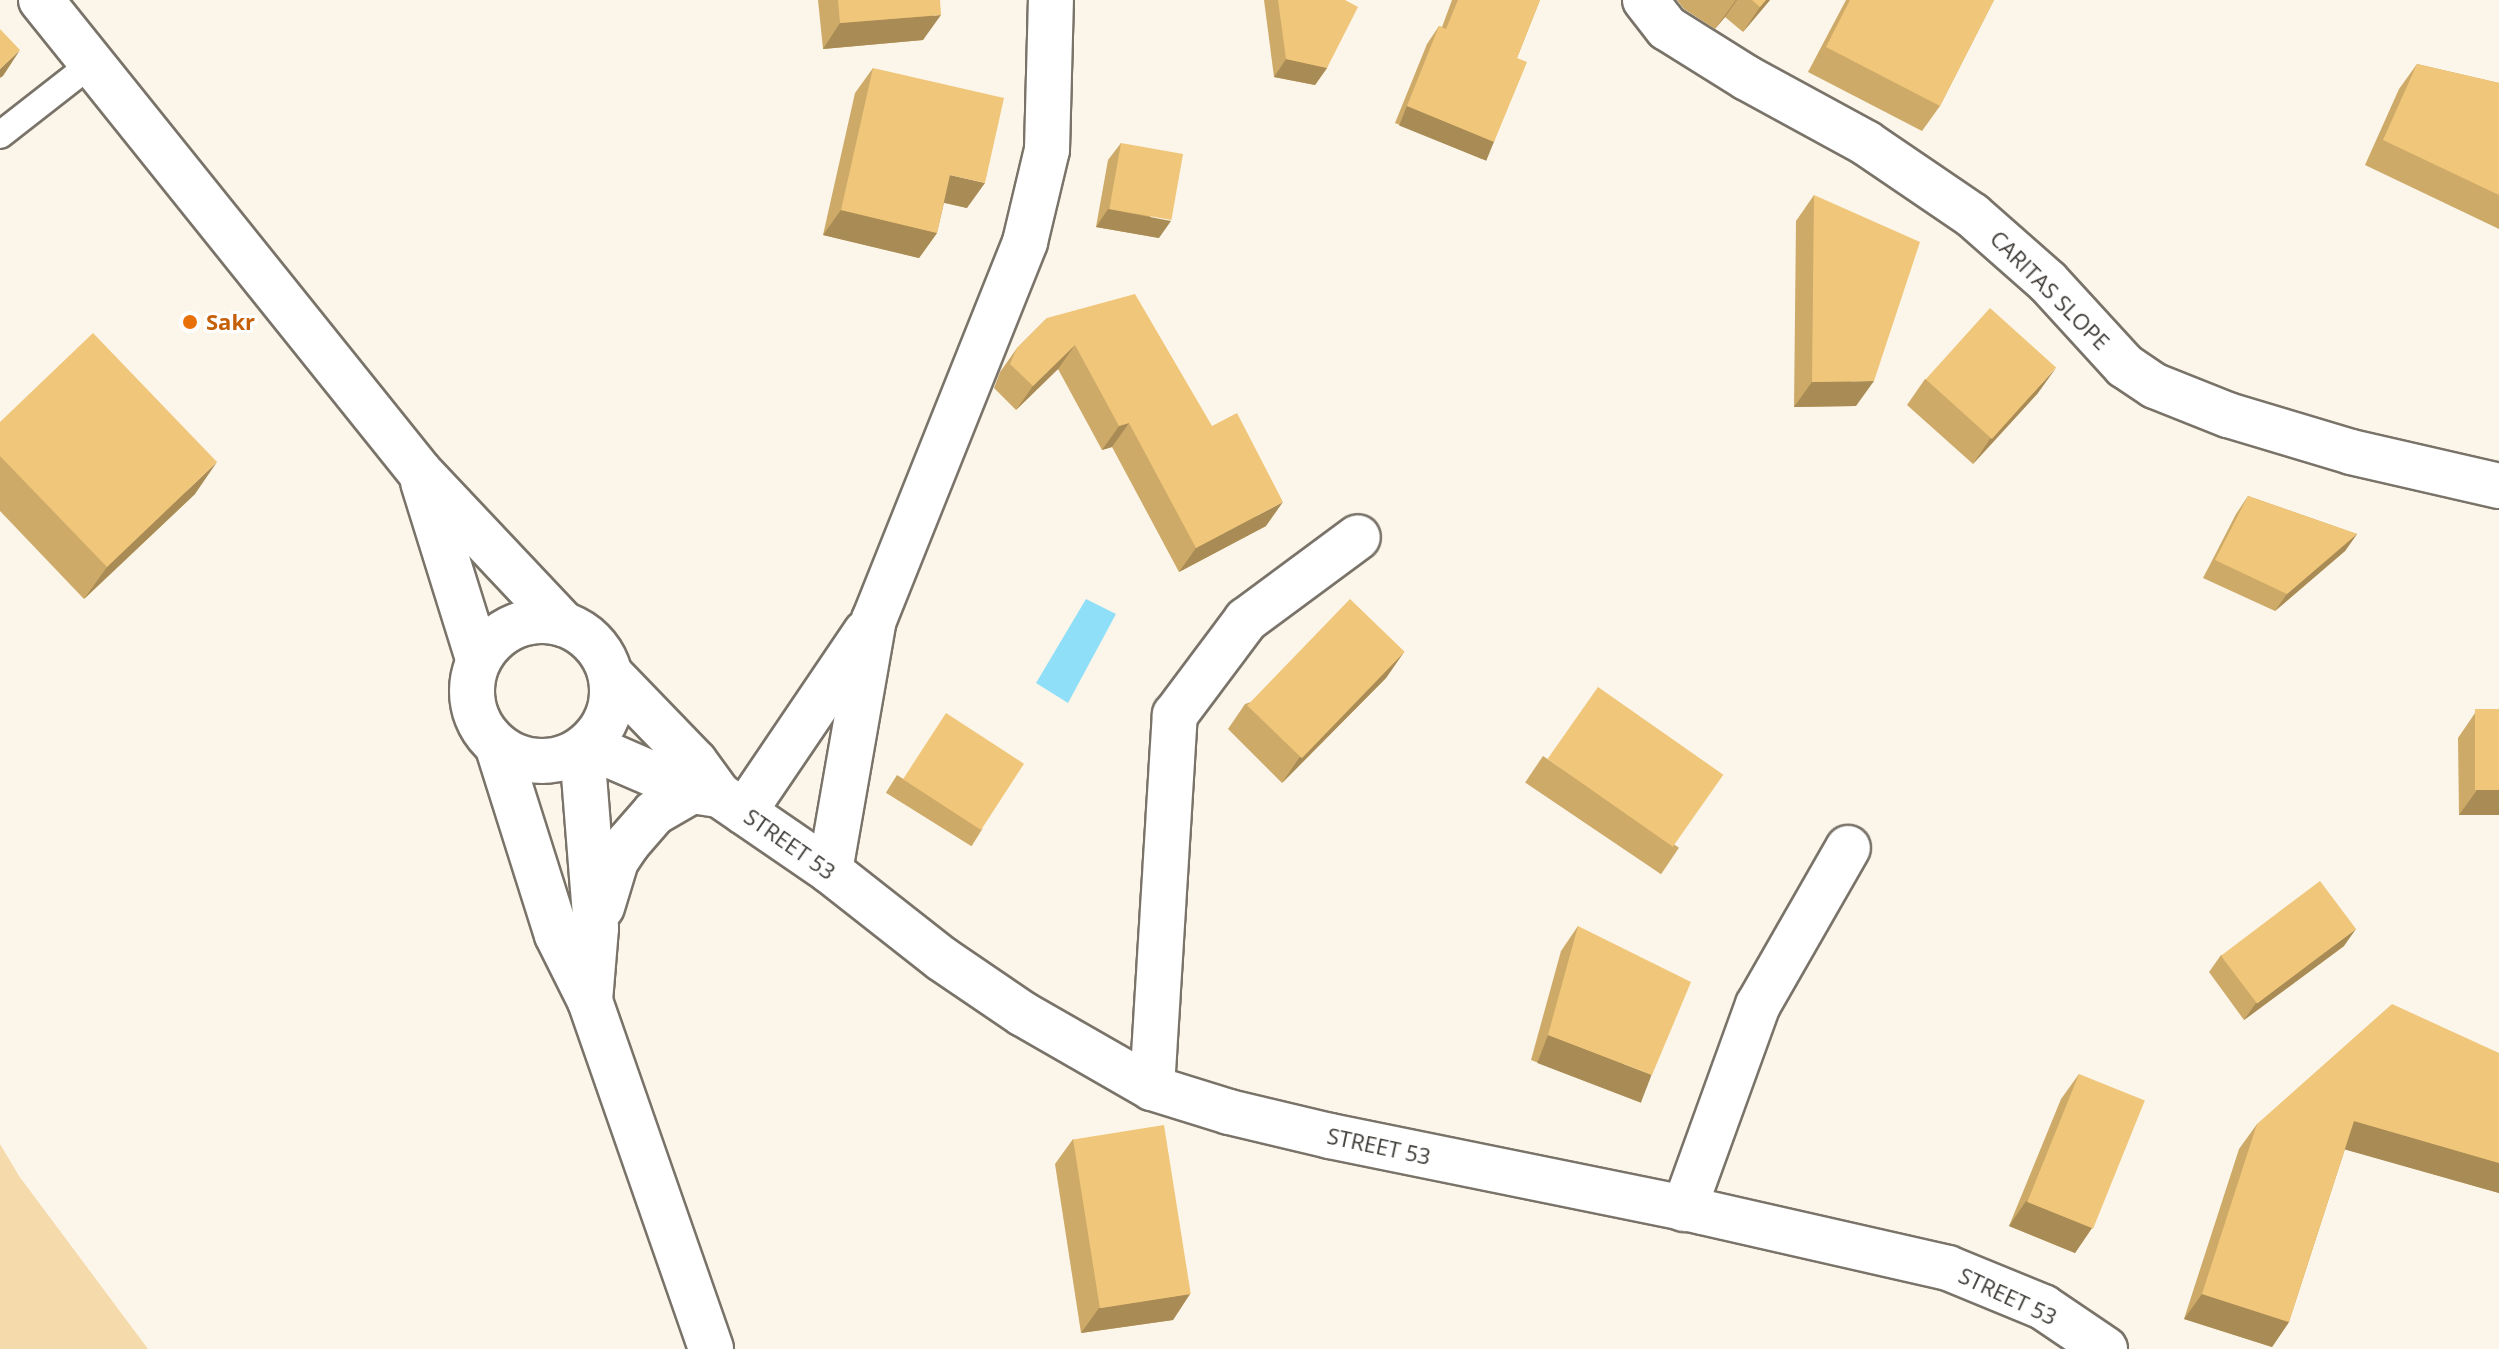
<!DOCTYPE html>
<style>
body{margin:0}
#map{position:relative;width:2499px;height:1349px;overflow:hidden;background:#fcf6ea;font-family:"Open Sans",sans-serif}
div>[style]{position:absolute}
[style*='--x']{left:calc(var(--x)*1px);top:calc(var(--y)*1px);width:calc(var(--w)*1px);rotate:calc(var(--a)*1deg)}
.green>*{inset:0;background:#f5daab}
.water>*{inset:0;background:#90dff8}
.roads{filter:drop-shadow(2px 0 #797369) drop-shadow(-2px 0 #797369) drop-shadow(0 2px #797369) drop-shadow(0 -2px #797369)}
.lane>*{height:26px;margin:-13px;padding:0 13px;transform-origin:13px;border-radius:13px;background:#fff}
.street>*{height:44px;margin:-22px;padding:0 22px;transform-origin:22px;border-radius:22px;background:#fff}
.secondary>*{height:44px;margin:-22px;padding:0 22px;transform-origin:22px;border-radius:22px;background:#fff}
.secondary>.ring{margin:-22px;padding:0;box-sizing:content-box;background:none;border:44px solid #fff;border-radius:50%}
.wall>*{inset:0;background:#ceaa69;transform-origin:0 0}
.shaded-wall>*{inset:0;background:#a88b55;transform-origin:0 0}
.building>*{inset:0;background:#f0c67a;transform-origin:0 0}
.dots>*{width:22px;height:22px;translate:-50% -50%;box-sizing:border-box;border:4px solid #fff;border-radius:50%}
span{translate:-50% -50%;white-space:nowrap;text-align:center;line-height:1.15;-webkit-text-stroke:6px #fff;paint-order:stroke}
.street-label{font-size:22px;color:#3d3a36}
.food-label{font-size:22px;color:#c56008;font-weight:700}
.left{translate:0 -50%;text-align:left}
</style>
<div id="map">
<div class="green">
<div style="clip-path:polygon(0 1144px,19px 1176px,148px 1349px,0 1349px)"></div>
</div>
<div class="water">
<div style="clip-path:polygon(1086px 599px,1116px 614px,1068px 703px,1036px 683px)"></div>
</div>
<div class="roads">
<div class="lane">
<div style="--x:0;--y:135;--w:117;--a:-38"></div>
</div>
<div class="street">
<div style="--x:1645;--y:0;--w:36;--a:52"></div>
<div style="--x:1667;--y:28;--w:94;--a:32"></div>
<div style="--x:1747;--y:78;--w:136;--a:28.6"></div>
<div style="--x:1866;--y:143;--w:128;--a:34.2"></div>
<div style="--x:1972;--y:215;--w:101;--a:41.4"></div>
<div style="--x:2048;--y:282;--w:114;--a:47.5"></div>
<div style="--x:2125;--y:366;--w:36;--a:34"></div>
<div style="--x:2155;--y:386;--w:79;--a:21.7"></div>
<div style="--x:2228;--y:415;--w:128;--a:16.7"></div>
<div style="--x:2351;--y:452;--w:152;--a:12.9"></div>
<div style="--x:744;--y:812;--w:217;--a:-55.9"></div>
<div style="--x:830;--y:871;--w:255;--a:-80.1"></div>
<div style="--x:874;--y:620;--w:407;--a:-68.2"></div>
<div style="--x:1025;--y:242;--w:95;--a:-76.6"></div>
<div style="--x:1047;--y:150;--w:150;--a:-88.5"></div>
<div style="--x:1152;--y:1088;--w:374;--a:-86.5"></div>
<div style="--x:1175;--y:715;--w:119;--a:-53.2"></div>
<div style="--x:1246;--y:620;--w:139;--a:-36.5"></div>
<div style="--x:1684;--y:1209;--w:217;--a:-70.1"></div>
<div style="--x:1758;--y:1005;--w:181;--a:-60.2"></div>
</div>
<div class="secondary">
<div style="--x:41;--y:0;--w:605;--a:51.24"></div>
<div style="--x:420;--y:472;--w:209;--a:46.7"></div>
<div style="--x:423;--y:482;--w:185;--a:72.7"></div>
<div class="ring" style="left:472px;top:621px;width:96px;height:96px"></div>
<div style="--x:611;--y:675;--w:121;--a:46"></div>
<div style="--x:695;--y:762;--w:39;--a:54"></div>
<div style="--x:718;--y:794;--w:136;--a:34.5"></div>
<div style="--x:830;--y:871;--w:142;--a:38.2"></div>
<div style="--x:942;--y:959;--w:98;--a:34.2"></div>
<div style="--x:1023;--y:1014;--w:149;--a:29.8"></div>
<div style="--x:1152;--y:1088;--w:81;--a:17.3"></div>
<div style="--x:1229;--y:1112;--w:104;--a:13.4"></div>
<div style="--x:1330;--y:1136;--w:380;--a:11.5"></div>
<div style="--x:1702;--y:1212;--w:252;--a:12.8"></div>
<div style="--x:1948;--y:1268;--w:103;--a:22.3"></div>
<div style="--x:2043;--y:1307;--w:75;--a:34.1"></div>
<div style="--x:588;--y:746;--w:113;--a:23.4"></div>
<div style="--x:692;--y:791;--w:20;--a:9"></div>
<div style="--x:498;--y:748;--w:196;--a:72.5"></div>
<div style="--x:557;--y:935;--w:74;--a:63.4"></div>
<div style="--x:590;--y:1001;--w:368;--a:70.8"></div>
<div style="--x:582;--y:750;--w:179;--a:85.5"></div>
<div style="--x:596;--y:928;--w:73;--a:94.7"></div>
<div style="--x:602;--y:907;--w:48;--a:-73.1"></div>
<div style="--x:616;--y:861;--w:22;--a:-56"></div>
<div style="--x:628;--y:843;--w:40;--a:-49"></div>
<div style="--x:654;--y:813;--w:44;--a:-30.1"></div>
</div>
</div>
<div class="wall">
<div style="clip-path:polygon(818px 0,940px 0,923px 40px,823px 49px)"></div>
<div style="clip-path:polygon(1264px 0,1345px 0,1327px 68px,1315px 85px,1274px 77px)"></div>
<div style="clip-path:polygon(1452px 0,1540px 0,1517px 58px,1494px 142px,1482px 159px,1395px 123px,1427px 44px,1439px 26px,1442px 27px)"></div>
<div style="clip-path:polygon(1677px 0,1770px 0,1743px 32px,1725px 17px,1715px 29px,1684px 9px)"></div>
<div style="clip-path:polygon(1846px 0,1994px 0,1940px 106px,1922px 131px,1808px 72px)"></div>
<div style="clip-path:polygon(2417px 64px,2499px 83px,2499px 229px,2365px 165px,2399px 89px)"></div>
<div style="clip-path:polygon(873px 68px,967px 208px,944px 203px,937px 233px,919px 258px,823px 235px,855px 93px)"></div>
<div style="clip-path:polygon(1121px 143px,1159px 238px,1096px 227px,1108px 160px)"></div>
<div style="clip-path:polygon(1814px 195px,1856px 406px,1794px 407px,1796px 221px)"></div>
<div style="clip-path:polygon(1047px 318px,1266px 526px,1179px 572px,1112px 447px,1102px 450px,1058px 369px,1016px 410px,994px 388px,1000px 372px,1017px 348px)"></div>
<div style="clip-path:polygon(1925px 379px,2038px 393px,1973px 464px,1907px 405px)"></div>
<div style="clip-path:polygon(0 422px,195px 494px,84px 599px,0 511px)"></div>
<div style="clip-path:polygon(2248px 496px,2357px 534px,2345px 551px,2275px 611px,2203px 578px,2236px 514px)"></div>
<div style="clip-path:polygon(1404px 652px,1386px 678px,1282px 783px,1228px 729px,1245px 704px)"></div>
<div style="clip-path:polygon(2499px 709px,2499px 815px,2459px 815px,2458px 738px,2475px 713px)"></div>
<div style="left:1543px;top:756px;width:164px;height:32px;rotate:34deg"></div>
<div style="left:897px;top:775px;width:101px;height:21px;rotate:32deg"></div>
<div style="clip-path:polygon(1578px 926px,1635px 1100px,1531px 1060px,1561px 951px)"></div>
<div style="clip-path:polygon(2344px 946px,2244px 1020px,2209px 972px,2221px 955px)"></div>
<div style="clip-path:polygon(2499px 1053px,2499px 1193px,2345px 1149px,2289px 1322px,2272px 1347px,2184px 1319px,2239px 1149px,2257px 1124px)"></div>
<div style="clip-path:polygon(2079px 1074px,2092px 1228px,2075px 1253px,2009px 1226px,2061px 1099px)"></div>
<div style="clip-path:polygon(1073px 1139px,1190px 1294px,1173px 1320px,1081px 1333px,1055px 1164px)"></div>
</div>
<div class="shaded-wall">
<div style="clip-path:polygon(1736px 0,1737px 0,1725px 17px,1715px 29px)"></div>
<div style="clip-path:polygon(1766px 0,1770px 0,1743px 32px,1760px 7px)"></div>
<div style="clip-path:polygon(941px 15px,923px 40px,823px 49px,840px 23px)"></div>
<div style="clip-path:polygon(20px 50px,3px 76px,0 78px,0 69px)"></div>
<div style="clip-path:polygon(1286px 59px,1327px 68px,1315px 85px,1274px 77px)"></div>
<div style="left:1407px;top:106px;width:94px;height:21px;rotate:22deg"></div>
<div style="clip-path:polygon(950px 175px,985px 183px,967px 208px,933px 200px)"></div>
<div style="clip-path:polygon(1108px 209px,1171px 221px,1159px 238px,1096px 227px)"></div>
<div style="clip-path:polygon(841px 210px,937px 233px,919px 258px,823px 235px)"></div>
<div style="clip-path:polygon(1075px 345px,1058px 369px,1016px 410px,1033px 386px)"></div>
<div style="clip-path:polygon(2056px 368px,2038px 393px,1973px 464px,1990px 439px)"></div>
<div style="clip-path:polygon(1874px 381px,1856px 406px,1794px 407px,1812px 382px)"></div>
<div style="clip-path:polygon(1129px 423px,1112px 447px,1102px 450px,1119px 426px)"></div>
<div style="clip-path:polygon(217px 462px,195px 494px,84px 599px,107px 567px)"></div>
<div style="clip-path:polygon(1283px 502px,1266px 526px,1179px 572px,1196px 548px)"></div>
<div style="clip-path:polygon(2357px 534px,2345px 551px,2275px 611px,2287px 594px)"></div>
<div style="clip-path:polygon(1404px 652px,1386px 678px,1282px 783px,1299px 758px)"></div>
<div style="clip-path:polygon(2477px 790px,2499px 790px,2499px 815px,2459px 815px)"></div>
<div style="clip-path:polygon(2356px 929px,2344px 946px,2244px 1020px,2256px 1003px)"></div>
<div style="left:1548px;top:1035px;width:111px;height:30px;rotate:21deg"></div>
<div style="clip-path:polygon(2354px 1121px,2499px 1163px,2499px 1193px,2336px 1147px)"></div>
<div style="clip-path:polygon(2026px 1201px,2092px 1228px,2075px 1253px,2009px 1226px)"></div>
<div style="clip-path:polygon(1190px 1294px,1173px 1320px,1081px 1333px,1099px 1308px)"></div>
<div style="clip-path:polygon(2202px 1294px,2289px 1322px,2272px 1347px,2184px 1319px)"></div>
</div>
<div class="building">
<div style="clip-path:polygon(838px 0,940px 0,941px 15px,840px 23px)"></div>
<div style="clip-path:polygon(1278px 0,1345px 0,1358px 7px,1327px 68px,1286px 59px)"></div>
<div style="clip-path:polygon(1458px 0,1540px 0,1517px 58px,1527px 62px,1494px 142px,1407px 106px,1439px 26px,1446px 29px)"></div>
<div style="clip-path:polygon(1752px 0,1766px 0,1760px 7px)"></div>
<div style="clip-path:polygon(1850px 0,1994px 0,1940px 106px,1826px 47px)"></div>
<div style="clip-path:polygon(0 29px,20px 50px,0 69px)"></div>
<div style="clip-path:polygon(2417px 64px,2499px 83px,2499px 195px,2383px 140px)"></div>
<div style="clip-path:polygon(873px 68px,1004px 98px,985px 183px,950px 175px,937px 233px,841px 210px)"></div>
<div style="left:1121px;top:143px;width:63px;height:67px;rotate:10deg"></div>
<div style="clip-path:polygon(1814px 195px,1920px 242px,1874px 381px,1812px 382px)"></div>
<div style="clip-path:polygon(1135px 294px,1212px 426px,1237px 413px,1283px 502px,1196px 548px,1129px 423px,1119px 426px,1075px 345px,1033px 386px,1010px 364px,1017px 348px,1047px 318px)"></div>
<div style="left:1990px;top:308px;width:89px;height:96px;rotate:42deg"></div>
<div style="clip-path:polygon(93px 333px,217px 462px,107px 567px,0 456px,0 422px)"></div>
<div style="clip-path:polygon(2248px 496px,2357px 534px,2287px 594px,2215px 560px)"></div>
<div style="left:1350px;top:599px;width:76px;height:148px;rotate:44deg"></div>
<div style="left:1598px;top:687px;width:153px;height:88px;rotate:35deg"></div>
<div style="left:2499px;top:709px;width:81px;height:24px;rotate:90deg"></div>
<div style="left:946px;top:713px;width:93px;height:79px;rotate:33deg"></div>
<div style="left:2320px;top:881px;width:60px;height:124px;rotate:53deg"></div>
<div style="clip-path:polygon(1578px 926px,1691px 982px,1652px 1075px,1548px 1035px)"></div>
<div style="clip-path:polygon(2392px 1004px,2499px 1053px,2499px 1163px,2354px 1121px,2289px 1322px,2202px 1294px,2257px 1124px)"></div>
<div style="left:2079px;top:1074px;width:71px;height:138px;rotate:22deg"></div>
<div style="left:1164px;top:1125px;width:171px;height:92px;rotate:81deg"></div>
</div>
<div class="dots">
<div style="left:190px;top:322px;background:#e8710a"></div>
</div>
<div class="street-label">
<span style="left:2050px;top:290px;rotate:45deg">CARITAS SLOPE</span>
<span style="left:790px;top:844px;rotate:35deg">STREET 53</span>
<span style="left:1379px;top:1146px;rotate:12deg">STREET 53</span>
<span style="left:2008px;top:1296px;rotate:25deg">STREET 53</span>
</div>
<div class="food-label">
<span class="left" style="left:206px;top:322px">Sakr</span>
</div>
</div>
